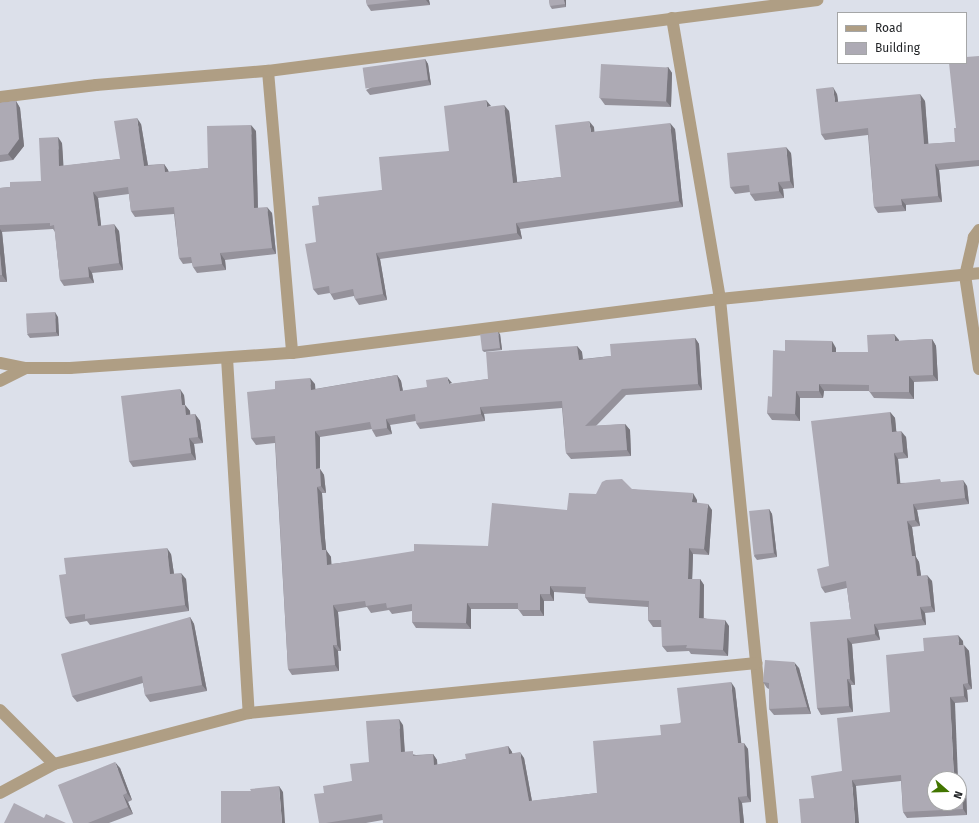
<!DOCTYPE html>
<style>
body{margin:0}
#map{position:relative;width:979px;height:823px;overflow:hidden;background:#dce0ea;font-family:"Fira Sans",sans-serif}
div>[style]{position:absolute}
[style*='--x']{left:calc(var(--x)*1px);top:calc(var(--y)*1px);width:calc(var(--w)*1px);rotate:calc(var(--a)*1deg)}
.minor>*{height:12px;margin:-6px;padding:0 6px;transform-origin:6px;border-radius:6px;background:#af9e84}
.wall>*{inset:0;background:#95929b}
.shaded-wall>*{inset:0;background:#79777e}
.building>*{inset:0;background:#adaab4;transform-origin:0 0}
span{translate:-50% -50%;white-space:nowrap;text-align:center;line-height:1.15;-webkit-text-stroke:4px #fff;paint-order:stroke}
.legend{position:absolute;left:837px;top:12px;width:130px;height:52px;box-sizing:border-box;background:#fff;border:1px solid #a5a6a7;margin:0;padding:5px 7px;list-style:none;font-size:12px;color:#1f2124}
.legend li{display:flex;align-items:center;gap:8px;height:20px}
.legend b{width:20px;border:1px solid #a5a6a7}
.north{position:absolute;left:927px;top:771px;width:40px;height:40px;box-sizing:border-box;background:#fff;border:1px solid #a5a6a7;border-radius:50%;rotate:110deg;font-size:11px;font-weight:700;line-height:16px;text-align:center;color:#1f2124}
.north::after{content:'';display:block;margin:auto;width:14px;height:18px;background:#427500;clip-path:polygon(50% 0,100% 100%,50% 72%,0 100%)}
</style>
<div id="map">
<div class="minor">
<div style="--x:672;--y:18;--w:285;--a:80.3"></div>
<div style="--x:720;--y:299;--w:527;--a:84.33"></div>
<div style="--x:268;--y:71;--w:283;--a:85.1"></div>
<div style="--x:0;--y:97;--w:97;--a:-7.1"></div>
<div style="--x:96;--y:85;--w:173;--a:-4.7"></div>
<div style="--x:268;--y:71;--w:554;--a:-7.37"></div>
<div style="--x:979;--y:230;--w:9;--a:126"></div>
<div style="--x:974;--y:237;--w:39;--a:103"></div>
<div style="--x:965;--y:275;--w:95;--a:81.5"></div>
<div style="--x:227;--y:358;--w:356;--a:86.5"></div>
<div style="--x:0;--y:363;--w:25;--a:11"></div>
<div style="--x:25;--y:368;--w:45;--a:0"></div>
<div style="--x:70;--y:368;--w:223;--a:-3.9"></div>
<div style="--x:292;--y:353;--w:431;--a:-7.2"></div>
<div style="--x:720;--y:299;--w:260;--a:-5.7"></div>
<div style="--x:0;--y:381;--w:28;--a:-27"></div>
<div style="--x:0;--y:710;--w:76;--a:45"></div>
<div style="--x:0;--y:793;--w:61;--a:-28.2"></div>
<div style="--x:54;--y:764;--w:202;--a:-14.7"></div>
<div style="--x:249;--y:713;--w:510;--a:-5.62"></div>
</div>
<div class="wall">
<div style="clip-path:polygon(366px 0,429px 0,430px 5px,371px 11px,367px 5px)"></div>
<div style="clip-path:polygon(549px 0,566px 0,566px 7px,552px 9px,550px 6px)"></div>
<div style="clip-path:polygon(979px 56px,979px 166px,939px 170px,942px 202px,906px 205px,906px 211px,878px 213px,874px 207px,868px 135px,825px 140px,821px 134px,837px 94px,838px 102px,925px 101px,928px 144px,955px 142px,956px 128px)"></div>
<div style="clip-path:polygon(425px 59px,428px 64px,431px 85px,370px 95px,366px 90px)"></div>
<div style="clip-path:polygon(668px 67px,672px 73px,671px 107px,605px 105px,600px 98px)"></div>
<div style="clip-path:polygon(16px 101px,20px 108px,24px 146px,13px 160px,0 162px,0 103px)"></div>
<div style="clip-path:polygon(491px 107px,509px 111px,517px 182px,561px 177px,594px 127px,594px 132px,675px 129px,683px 207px,520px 229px,522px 239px,380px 259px,387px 300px,359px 305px,355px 299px,354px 296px,334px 300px,330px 293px,318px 295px,313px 289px,316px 242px,319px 205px,382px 190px,449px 151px)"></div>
<div style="clip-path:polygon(141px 124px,148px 165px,164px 164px,168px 170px,169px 172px,208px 168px,256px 131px,258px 208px,272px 213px,276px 254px,225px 260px,226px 270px,197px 273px,193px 267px,192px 263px,183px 264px,179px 258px,174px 214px,135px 217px,131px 211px,129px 194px,98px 198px,101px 226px,119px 231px,123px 270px,92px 273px,94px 283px,64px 286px,60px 280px,55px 232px,53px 229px,2px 232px,7px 282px,0 282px,0 188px,10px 187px,41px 181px,62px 143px,63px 166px,120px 159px)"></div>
<div style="clip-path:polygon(791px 153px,794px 188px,783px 189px,784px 198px,755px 201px,750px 194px,750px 192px,735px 194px,730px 187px)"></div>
<div style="clip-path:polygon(58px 317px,59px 336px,30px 338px,27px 334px)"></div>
<div style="clip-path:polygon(500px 334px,502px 350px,484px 352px,482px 350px)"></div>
<div style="clip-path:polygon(695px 338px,699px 344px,702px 390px,626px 395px,596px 426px,625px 424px,630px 430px,631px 456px,571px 459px,566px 453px,562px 408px,484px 414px,485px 421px,420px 429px,416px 423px,416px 421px,390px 425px,392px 434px,376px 437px,372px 430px,372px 429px,320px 437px,320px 469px,324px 475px,326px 493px,322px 493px,325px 538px,326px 550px,331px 557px,331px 564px,488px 546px,567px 510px,596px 494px,632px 489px,697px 500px,697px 503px,712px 510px,709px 555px,693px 554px,692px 579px,700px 579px,704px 585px,704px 618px,729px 626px,728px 656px,691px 654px,689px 651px,667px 652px,662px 646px,662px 627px,653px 627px,648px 620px,648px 607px,589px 603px,585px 597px,585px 594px,554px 592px,554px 601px,544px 601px,544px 616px,523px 616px,518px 609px,471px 609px,471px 629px,416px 628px,412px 622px,412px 611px,392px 614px,389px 610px,371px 613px,367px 607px,338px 612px,341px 651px,338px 651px,339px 671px,292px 675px,288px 669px,275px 443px,256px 445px,251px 438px,275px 389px,315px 384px,315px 389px,397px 375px,401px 381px,403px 391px,488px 379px,577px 346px,582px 352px,583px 359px,611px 356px)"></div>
<div style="clip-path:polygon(932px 339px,936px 346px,938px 381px,914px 382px,914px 399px,874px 398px,869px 391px,824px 391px,823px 398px,800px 398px,800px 421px,772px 420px,767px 413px,785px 351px,836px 348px,836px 352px,868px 352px,899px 340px,899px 341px)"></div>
<div style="clip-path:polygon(184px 395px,185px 405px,190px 411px,190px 415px,195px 414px,200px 421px,203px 443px,194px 444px,196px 460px,133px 467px,129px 461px)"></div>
<div style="clip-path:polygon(890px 412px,895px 418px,896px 431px,906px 437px,908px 458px,898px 459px,900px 483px,942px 482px,967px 486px,969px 504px,917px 510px,920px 526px,912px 527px,916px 557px,919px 562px,921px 576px,932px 581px,935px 612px,925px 613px,926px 625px,878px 630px,880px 640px,852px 644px,855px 685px,851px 685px,853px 712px,821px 715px,817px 708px,851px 619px,847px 588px,825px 593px,821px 587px)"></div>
<div style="clip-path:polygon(769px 509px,772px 514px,777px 557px,757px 560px,754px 556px)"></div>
<div style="clip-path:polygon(171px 554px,174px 574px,186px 579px,189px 611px,90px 625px,87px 621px,70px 624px,65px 617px)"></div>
<div style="clip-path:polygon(190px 617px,194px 624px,207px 691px,150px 702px,145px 695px,143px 683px,77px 702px,72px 696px)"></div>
<div style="clip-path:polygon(963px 641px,963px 645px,969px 651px,972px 689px,967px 690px,968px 702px,955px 703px,935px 803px,961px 782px,966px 788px,967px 815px,907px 818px,903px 812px,901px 781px,856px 786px,814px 798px,842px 771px,890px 712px,924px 651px)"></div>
<div style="clip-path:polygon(799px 668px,811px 714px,774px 715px,769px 709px,769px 689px,767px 688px,763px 682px)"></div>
<div style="clip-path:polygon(735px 688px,741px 743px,748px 749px,751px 802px,742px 803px,744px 823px,383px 823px,383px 820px,366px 823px,319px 823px,324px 793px,352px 781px,403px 725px,405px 752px,416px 755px,433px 754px,437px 760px,437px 765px,466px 759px,508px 746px,512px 752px,512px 753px,524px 758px,532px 801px,597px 793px,661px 735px)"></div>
<div style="clip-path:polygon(120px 768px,132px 800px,128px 802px,133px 814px,109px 823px,73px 823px)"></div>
</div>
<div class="shaded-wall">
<div style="clip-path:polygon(426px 0,429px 0,430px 5px)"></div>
<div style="clip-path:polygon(564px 0,566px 0,566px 7px,565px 4px)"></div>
<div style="clip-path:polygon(425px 59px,428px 64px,431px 85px,428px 80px)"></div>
<div style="clip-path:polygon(668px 67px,672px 73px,671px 107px,666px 101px)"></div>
<div style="clip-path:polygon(833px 87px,837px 94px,839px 108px,835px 102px)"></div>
<div style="clip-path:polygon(920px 94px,925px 101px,929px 151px,924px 144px)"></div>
<div style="clip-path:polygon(486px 100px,491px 106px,487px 107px)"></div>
<div style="clip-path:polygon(16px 101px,20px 108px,24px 146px,13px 160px,8px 154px)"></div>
<div style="clip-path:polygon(504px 105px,509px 111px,518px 189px,513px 183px)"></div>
<div style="clip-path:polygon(137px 118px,141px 124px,149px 172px,144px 166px)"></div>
<div style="clip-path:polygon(589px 121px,594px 127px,595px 138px,591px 132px)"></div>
<div style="clip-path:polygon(670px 123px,675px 129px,683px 207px,679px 201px)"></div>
<div style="clip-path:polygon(251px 125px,256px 131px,258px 215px,254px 208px)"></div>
<div style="clip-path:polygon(58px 137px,62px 143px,64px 173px,59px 166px)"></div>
<div style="clip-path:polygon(786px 147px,791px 153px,794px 188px,790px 181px)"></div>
<div style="clip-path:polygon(164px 164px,168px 170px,169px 178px,165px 172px)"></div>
<div style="clip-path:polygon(935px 164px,939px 170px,942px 202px,938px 196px)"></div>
<div style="clip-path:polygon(778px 182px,783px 189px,784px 198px,779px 191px)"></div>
<div style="clip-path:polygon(93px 192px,98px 198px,102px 233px,98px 226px)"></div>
<div style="clip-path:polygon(901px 199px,906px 205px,906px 211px,902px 205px)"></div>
<div style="clip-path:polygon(267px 207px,272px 213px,276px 254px,272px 248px)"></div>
<div style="clip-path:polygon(516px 223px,520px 229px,522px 239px,517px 233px)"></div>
<div style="clip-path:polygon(114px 224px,119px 231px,123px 270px,119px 263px)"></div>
<div style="clip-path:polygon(0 229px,2px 232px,7px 282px,2px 275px,0 254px)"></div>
<div style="clip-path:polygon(220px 253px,225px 260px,226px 270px,222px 264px)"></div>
<div style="clip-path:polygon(376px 253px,380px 259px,387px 300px,383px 294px)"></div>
<div style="clip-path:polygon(88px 267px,92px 273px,94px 283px,89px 277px)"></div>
<div style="clip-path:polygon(55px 312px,58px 317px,59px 336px,56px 332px)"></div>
<div style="clip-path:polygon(498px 332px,500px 334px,502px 350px,500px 348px)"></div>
<div style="clip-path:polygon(894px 334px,899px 340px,899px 347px,895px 341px)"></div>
<div style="clip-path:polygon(695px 338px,699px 344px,702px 390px,698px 384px)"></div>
<div style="clip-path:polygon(932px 339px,936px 346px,938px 381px,933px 375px)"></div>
<div style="clip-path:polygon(832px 341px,836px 348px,836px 358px,832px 352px)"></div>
<div style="clip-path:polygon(577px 346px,582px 352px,583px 366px,579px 360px)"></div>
<div style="clip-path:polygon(397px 375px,401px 381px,404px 397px,400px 391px)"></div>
<div style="clip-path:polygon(909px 376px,914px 382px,914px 399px,909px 392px)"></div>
<div style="clip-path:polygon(447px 377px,452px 383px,449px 384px)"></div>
<div style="clip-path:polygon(310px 378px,315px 384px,316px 396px,311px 390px)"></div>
<div style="clip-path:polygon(819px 384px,824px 391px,823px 398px,819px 391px)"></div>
<div style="clip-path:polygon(180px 389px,184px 395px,185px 405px,190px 411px,191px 422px,186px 415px,182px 405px)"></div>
<div style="clip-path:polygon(796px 391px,800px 398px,800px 421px,795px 414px)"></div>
<div style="clip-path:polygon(480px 407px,484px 414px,485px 421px,481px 414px)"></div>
<div style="clip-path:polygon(890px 412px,895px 418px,897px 438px,892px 432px)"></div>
<div style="clip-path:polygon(195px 414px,200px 421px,203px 443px,198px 437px)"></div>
<div style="clip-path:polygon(386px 419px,390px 425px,392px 434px,387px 428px)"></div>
<div style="clip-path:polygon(625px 424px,630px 430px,631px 456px,627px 450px)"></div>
<div style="clip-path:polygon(315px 431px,320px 437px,320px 469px,324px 475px,326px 493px,321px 486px,316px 469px)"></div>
<div style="clip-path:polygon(901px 431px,906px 437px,908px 458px,903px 452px)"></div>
<div style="clip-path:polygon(189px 438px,194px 444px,196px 460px,191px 453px)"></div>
<div style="clip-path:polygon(894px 453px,898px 459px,901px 490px,897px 484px)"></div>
<div style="clip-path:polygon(963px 480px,967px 486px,969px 504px,965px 498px)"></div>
<div style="clip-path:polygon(317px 487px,322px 493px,325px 538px,327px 557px,322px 550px,320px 532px)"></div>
<div style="clip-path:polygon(693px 493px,697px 500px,696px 509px,692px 502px)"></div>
<div style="clip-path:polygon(708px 504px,712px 510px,709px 555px,704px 549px)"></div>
<div style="clip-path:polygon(913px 504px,917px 510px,920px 526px,915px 520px)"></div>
<div style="clip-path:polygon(769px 509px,772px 514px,777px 557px,774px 553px)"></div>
<div style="clip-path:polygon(907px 521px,912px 527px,916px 557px,919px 562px,922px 582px,917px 576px,912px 556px)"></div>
<div style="clip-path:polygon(167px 548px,171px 554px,175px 581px,170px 574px)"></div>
<div style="clip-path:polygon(689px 548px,693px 554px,692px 585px,688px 579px)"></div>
<div style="clip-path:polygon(326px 550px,331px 557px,332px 571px,327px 565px)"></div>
<div style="clip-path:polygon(181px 573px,186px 579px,189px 611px,185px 605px)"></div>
<div style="clip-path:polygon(927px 575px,932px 581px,935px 612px,931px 606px)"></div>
<div style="clip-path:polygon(700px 579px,704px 585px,703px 625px,699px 618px)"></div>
<div style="clip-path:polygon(550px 586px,554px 592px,554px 601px,550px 594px)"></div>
<div style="clip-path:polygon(540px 594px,544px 601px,544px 616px,540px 610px)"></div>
<div style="clip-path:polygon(467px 603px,471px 609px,471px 629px,466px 623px)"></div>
<div style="clip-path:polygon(333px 605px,338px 612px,341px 651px,337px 645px)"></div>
<div style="clip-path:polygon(920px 607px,925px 613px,926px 625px,922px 619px)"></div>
<div style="clip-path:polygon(190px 617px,194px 624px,207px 691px,202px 685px)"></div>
<div style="clip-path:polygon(725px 620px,729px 626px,728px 656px,723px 650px)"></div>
<div style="clip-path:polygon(874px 624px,878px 630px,880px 640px,875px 634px)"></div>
<div style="clip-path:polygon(958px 635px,963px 641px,964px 652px,959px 645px)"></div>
<div style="clip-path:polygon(847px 638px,852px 644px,855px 685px,850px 679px)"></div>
<div style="clip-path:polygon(333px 645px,338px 651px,339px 671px,335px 665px)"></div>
<div style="clip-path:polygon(964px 645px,969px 651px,972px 689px,968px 683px)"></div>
<div style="clip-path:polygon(794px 662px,799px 668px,811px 714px,807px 707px)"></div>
<div style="clip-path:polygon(847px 679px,851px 685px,853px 712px,849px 706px)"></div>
<div style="clip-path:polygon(731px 682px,735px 688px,742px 749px,738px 743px)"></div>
<div style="clip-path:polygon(963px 684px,967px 690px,968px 702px,964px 696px)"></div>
<div style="clip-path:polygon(950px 697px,955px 703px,958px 779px,954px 779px)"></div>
<div style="clip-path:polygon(399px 719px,403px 725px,405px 758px,401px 752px)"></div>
<div style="clip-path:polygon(744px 743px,748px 749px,751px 802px,747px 796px)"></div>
<div style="clip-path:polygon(508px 746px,512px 752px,513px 760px,509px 754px)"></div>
<div style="clip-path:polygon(520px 752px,524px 758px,533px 807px,529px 801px)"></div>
<div style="clip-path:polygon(433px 754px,437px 760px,438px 771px,434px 765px)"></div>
<div style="clip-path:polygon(115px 762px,120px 768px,132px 800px,127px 793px)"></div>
<div style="clip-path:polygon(852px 780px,856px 786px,859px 823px,855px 823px)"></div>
<div style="clip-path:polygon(961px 782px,966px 788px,967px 815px,963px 809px)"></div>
<div style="clip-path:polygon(279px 786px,283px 792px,285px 823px,282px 823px)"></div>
<div style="clip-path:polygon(123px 795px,128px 802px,133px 814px,128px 807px)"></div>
<div style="clip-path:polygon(738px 797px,742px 803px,744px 823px,740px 823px)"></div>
</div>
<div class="building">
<div style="clip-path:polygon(366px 0,411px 0,367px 5px)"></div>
<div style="clip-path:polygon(549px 0,564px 0,565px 4px,550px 6px)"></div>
<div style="clip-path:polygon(979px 56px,979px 160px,935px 164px,938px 196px,901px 199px,902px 205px,874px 207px,868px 128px,821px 134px,816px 89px,833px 87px,835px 102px,920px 94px,924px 144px,955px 142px,954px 128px,956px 128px,949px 63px,966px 63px,966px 57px)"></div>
<div style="left:425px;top:59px;width:21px;height:63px;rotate:82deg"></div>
<div style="left:601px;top:64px;width:67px;height:34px;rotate:3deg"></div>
<div style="clip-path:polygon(486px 100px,487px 107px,504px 105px,513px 183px,561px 177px,555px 125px,589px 121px,591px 132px,670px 123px,679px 201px,516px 223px,517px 233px,376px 253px,383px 294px,355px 299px,353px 289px,330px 294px,329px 286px,313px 289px,305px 244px,316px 242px,312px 206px,319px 205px,318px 197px,382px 190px,379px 157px,449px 151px,444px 106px)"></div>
<div style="clip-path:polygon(16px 101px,19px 139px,8px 154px,0 155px,0 103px)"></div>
<div style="clip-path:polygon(137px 118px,144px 166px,164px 164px,165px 172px,208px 168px,207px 126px,251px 125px,254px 208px,267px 207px,272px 248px,220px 253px,222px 264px,193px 267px,191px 257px,179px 258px,174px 207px,131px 211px,128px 187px,93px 192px,98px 226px,114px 224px,119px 263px,88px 267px,89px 277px,60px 280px,54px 225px,50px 226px,50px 223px,0 225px,0 188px,10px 187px,10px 182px,41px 181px,39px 138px,58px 137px,59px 166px,120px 159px,114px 121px)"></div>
<div style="clip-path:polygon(786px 147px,790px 181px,778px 182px,779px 191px,750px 194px,749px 185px,730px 187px,727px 153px)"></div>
<div style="clip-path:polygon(0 254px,2px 275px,0 275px)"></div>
<div style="left:55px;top:312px;width:20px;height:29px;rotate:87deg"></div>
<div style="left:498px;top:332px;width:16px;height:18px;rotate:83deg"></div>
<div style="clip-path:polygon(894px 334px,895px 341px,932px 339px,933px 375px,909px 376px,909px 392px,869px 392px,869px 385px,819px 384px,819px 391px,796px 391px,795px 414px,767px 413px,768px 396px,772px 397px,773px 350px,785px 351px,785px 340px,832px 341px,832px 352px,868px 352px,867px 335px)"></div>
<div style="clip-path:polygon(695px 338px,698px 384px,622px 389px,585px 426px,625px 424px,627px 450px,566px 453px,562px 401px,480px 407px,481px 414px,416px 423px,415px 414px,386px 419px,387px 428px,372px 430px,370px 422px,315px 431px,316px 469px,320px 468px,321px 486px,317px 487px,320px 532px,322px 550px,326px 550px,327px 565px,414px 551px,414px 544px,488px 546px,492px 503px,567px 510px,569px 493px,596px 494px,602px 482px,606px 480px,622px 479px,632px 489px,693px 493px,692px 502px,708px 504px,704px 549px,689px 548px,688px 579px,700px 579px,699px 618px,725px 620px,723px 650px,686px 648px,687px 645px,662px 646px,661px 620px,648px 620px,649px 601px,585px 597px,586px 587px,550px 586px,550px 594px,540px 594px,540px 610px,518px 610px,518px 603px,467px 603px,466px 623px,412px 622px,412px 604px,387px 608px,386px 603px,366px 606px,365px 601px,333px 605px,337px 645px,333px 645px,335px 665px,288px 669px,275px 436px,251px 438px,247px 392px,275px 389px,275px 381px,310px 378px,311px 390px,397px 375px,400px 391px,427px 387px,426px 380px,447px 377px,449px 384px,488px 379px,486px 352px,577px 346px,579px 360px,611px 356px,610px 344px)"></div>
<div style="clip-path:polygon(180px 389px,182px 405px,185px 405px,186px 415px,195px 414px,198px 437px,189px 438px,191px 453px,129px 461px,121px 396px)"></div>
<div style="clip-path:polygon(890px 412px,892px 432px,901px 431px,903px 452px,894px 453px,897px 484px,940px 479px,941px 482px,963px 480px,965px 498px,913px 504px,915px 520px,907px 521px,912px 556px,915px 556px,917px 576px,927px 575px,931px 606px,920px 607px,922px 619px,874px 624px,875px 634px,847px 638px,850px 679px,847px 679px,849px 706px,817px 708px,810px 622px,851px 619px,846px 581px,821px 587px,817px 569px,829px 566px,811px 421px)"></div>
<div style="left:769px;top:509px;width:44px;height:20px;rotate:84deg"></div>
<div style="clip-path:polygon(167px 548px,170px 574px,181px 573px,185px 605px,85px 619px,85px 614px,65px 617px,59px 575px,66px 574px,64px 558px)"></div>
<div style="clip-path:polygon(190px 617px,202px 685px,145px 695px,142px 676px,72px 696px,61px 654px)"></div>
<div style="clip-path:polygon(958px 635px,959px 645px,964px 645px,968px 683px,963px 684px,964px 696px,950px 697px,954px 779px,935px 779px,935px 803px,959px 803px,959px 782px,961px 782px,963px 809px,903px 812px,901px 775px,852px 780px,855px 823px,801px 823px,799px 799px,814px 798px,811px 776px,842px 771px,837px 718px,890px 712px,886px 655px,924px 651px,923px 638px)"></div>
<div style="clip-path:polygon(765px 660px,794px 662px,807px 707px,769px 709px,769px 683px,763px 682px)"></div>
<div style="clip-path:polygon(731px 682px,738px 743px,744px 743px,747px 796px,738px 797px,740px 823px,383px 823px,382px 814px,326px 823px,319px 823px,314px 794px,324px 793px,323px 786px,352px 781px,350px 764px,369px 762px,366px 721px,399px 719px,401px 752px,413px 751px,413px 756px,433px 754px,434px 765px,466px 759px,465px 754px,508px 746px,509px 754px,520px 752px,529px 801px,597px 793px,593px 741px,661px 735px,660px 725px,681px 723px,677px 688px)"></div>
<div style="clip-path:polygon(115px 762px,127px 793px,123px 795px,128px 807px,88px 823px,73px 823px,58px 785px)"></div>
<div style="clip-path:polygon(279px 786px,282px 823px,221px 823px,221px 791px,251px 791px,250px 789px)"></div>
<div style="clip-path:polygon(14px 803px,44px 818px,46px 814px,66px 823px,4px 823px)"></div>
</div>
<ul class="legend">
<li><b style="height:5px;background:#af9e84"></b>Road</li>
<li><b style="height:11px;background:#adaab4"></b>Building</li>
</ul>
<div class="north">N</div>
</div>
